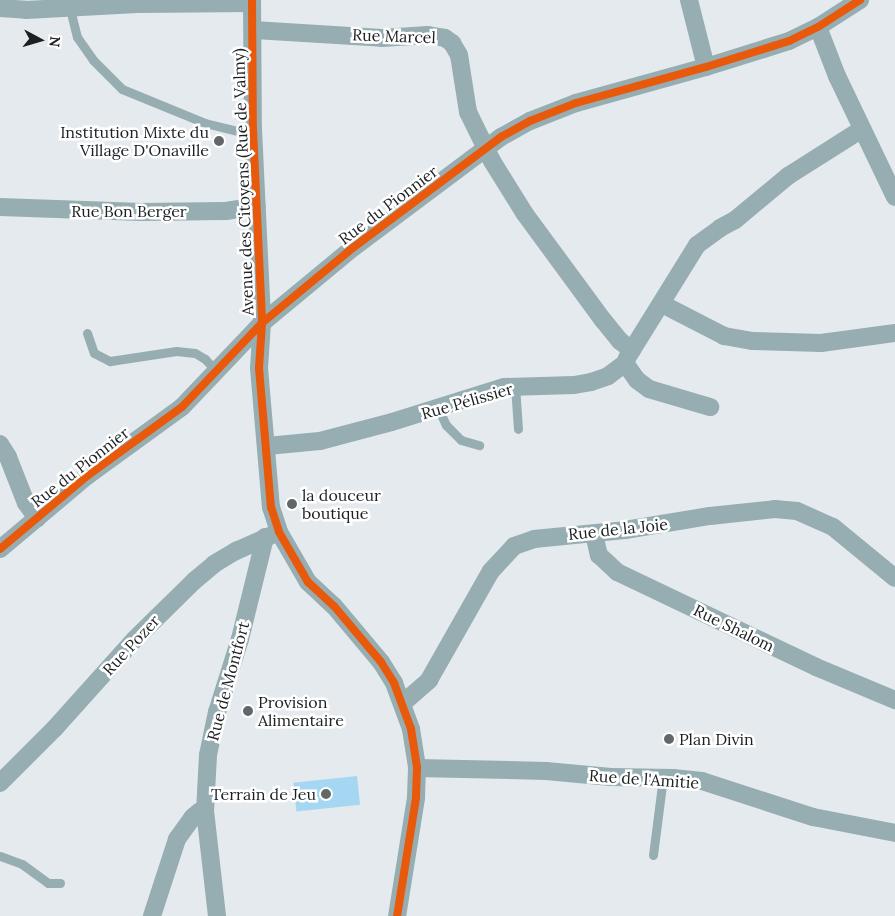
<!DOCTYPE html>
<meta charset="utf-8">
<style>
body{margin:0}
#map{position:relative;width:895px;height:916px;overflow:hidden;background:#e4eaee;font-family:Lora,serif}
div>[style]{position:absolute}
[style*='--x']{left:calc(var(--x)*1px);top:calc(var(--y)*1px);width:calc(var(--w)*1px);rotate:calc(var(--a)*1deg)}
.green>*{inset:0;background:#a5d7f2;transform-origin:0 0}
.service>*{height:9px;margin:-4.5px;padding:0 4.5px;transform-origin:4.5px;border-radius:4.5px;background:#96adb2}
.minor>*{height:18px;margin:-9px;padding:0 9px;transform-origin:9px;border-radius:9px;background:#96adb2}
.cycleway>*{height:8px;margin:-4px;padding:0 4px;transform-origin:4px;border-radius:4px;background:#e8590c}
.dots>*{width:14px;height:14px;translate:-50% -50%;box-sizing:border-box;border:2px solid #fff;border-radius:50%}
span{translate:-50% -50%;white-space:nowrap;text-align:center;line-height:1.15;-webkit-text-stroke:5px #fff;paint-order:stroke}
.street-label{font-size:16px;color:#1c2022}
.poi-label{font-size:16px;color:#1c2022}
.right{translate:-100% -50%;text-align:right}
.left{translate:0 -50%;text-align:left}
.north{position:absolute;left:15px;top:15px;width:50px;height:50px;-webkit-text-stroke:4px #fff;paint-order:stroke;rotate:96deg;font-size:14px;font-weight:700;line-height:20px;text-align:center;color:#1c2022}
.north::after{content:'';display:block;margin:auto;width:18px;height:22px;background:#1c2022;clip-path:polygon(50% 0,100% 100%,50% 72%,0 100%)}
</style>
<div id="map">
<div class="green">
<div style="left:357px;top:776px;width:29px;height:64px;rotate:84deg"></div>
</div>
<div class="service">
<div style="--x:70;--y:9;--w:29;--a:76"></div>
<div style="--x:77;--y:37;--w:28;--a:55"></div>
<div style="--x:93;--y:60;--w:41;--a:45"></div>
<div style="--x:122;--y:89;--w:90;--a:22.3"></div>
<div style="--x:205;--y:123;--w:34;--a:14"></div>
<div style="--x:238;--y:131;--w:15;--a:-8"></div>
<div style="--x:87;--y:333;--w:21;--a:71"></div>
<div style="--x:94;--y:353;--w:18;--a:27"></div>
<div style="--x:110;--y:361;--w:67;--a:-8.6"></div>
<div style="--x:176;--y:351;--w:19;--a:6"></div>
<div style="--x:195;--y:353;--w:12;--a:31"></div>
<div style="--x:205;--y:359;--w:16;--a:47"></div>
<div style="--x:515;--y:386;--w:43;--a:86"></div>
<div style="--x:438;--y:408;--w:19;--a:65"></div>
<div style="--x:446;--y:425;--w:21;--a:45"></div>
<div style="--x:461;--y:440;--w:19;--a:16"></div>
<div style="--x:653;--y:855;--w:79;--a:-82.7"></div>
<div style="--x:0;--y:856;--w:23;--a:20"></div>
<div style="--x:22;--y:864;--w:32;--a:36"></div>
<div style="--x:48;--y:883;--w:12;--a:0"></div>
</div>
<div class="minor">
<div style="--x:252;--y:0;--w:129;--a:89.6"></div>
<div style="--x:253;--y:129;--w:194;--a:87.3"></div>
<div style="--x:262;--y:323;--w:45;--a:93.8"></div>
<div style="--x:259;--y:368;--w:140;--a:85.1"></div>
<div style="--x:271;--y:507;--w:26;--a:72"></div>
<div style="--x:279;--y:532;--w:58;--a:59.9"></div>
<div style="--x:308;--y:582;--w:35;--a:43"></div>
<div style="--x:334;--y:606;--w:73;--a:50"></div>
<div style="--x:381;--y:662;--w:25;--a:58"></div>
<div style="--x:394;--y:683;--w:49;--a:69.7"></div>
<div style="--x:411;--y:729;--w:39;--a:81"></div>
<div style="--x:417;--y:768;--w:30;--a:92"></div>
<div style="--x:416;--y:798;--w:120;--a:99.1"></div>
<div style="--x:689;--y:0;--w:69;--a:75.8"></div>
<div style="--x:0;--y:8;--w:26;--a:4"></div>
<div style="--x:26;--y:10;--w:111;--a:-3.1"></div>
<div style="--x:137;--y:4;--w:115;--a:-0.5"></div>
<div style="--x:818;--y:27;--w:53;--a:68.8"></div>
<div style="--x:837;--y:76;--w:134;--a:64.4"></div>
<div style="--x:253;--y:30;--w:129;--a:3.5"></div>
<div style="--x:382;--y:38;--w:46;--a:-3.7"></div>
<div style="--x:428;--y:35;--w:17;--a:10"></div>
<div style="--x:445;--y:38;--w:9;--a:36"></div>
<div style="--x:452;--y:43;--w:14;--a:60"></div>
<div style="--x:459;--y:55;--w:58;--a:81"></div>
<div style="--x:468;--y:112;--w:55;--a:63.9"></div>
<div style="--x:492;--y:161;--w:62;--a:58.1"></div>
<div style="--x:525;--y:214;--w:132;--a:53.7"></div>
<div style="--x:603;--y:320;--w:27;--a:51"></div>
<div style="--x:620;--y:341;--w:15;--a:37"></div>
<div style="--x:0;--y:207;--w:141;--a:2"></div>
<div style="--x:141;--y:212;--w:85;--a:-0.7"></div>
<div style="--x:226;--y:211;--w:31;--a:-9"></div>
<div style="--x:662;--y:304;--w:70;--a:27.3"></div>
<div style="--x:724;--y:336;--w:28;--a:10"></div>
<div style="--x:752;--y:341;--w:69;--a:1.7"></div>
<div style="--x:821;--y:343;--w:75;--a:-7.7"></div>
<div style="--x:627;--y:358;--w:133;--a:-58.2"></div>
<div style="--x:697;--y:245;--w:29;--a:-36"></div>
<div style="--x:720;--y:228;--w:17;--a:-28"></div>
<div style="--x:735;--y:220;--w:69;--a:-39.7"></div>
<div style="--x:788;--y:176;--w:88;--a:-32.4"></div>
<div style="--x:0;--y:444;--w:15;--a:58"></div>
<div style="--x:8;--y:457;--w:49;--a:68.6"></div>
<div style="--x:26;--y:503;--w:19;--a:54"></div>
<div style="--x:267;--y:446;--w:53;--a:-5.4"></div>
<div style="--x:320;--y:441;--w:74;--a:-14.8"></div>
<div style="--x:392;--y:422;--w:117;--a:-17.4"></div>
<div style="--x:504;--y:387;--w:70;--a:-1.6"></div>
<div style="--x:574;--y:385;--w:17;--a:-10"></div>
<div style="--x:591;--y:382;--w:18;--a:-19"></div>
<div style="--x:608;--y:376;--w:21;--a:-37"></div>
<div style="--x:625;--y:363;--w:21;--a:55"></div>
<div style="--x:637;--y:380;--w:15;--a:37"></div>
<div style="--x:649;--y:389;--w:64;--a:16.4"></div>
<div style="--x:594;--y:534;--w:22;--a:77"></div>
<div style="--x:599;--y:555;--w:25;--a:43"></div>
<div style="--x:617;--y:572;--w:221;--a:25.5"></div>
<div style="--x:816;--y:667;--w:86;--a:22.7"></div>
<div style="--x:0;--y:549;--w:114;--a:-40"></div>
<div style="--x:87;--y:476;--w:117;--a:-36"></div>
<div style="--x:182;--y:407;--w:116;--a:-46.4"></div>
<div style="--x:262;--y:323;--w:119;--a:-39.6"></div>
<div style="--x:354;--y:247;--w:184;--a:-36.8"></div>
<div style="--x:501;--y:137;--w:33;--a:-29"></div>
<div style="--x:530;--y:121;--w:49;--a:-21.4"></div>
<div style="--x:576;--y:103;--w:135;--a:-15.5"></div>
<div style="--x:706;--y:67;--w:87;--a:-17.4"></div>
<div style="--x:789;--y:41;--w:32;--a:-26"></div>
<div style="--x:818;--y:27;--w:50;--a:-32.7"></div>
<div style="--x:403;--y:703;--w:35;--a:-41"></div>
<div style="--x:429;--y:680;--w:125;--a:-60.4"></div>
<div style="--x:491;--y:571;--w:34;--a:-47"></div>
<div style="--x:514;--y:546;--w:21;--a:-19"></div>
<div style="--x:534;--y:539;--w:91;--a:-5.6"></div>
<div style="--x:625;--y:530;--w:86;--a:-9.4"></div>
<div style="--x:710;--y:516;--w:65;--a:-6.1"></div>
<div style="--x:775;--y:509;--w:22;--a:5"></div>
<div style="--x:797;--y:511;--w:39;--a:24"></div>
<div style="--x:833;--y:527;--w:80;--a:39.4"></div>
<div style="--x:417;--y:768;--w:129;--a:1.3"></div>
<div style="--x:546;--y:771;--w:65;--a:5.3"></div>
<div style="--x:611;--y:777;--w:62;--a:0.9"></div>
<div style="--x:673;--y:778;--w:29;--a:6"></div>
<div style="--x:702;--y:781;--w:117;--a:18"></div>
<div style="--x:813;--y:817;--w:84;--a:11"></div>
<div style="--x:0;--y:783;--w:78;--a:-45"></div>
<div style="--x:55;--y:728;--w:118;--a:-48.1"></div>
<div style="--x:134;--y:640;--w:84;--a:-44.5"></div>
<div style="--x:194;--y:581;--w:26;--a:-40"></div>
<div style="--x:214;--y:564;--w:26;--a:-31"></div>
<div style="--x:236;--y:551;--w:39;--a:-24"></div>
<div style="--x:152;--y:916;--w:81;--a:-72"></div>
<div style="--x:177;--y:839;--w:27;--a:-54"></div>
<div style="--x:193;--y:817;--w:8;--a:-40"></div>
<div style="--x:199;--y:812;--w:6;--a:-9"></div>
<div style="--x:217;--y:916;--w:106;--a:-96.5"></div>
<div style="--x:205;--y:811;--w:56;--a:-86.9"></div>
<div style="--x:208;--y:755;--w:44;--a:-78.2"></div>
<div style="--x:217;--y:712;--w:77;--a:-72.5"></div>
<div style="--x:240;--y:639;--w:105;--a:-76.2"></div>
</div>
<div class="cycleway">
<div style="--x:252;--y:0;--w:129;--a:89.6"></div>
<div style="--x:253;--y:129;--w:194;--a:87.3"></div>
<div style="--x:262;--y:323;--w:45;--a:93.8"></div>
<div style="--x:259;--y:368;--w:140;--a:85.1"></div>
<div style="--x:271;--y:507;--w:26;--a:72"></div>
<div style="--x:279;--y:532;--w:58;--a:59.9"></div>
<div style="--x:308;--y:582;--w:35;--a:43"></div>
<div style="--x:334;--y:606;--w:73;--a:50"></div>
<div style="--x:381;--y:662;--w:25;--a:58"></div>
<div style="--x:394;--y:683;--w:49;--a:69.7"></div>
<div style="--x:411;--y:729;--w:39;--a:81"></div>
<div style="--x:417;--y:768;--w:30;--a:92"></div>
<div style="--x:416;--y:798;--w:120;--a:99.1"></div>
<div style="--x:0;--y:549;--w:114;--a:-40"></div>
<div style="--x:87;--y:476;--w:117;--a:-36"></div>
<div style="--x:182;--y:407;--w:116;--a:-46.4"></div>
<div style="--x:262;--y:323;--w:119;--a:-39.6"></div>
<div style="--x:354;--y:247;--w:184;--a:-36.8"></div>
<div style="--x:501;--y:137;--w:33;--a:-29"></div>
<div style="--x:530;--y:121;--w:49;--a:-21.4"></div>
<div style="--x:576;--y:103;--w:135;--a:-15.5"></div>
<div style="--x:706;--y:67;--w:87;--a:-17.4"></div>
<div style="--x:789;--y:41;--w:32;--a:-26"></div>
<div style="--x:818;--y:27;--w:50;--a:-32.7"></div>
</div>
<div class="dots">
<div style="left:219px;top:141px;background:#626769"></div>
<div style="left:292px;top:504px;background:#626769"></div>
<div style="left:248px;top:711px;background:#626769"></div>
<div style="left:669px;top:739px;background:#626769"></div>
<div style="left:326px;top:794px;background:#626769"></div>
</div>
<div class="street-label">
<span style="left:394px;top:36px;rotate:2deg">Rue Marcel</span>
<span style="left:243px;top:182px;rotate:-92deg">Avenue des Citoyens (Rue de Valmy)</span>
<span style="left:388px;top:205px;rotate:-37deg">Rue du Pionnier</span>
<span style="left:129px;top:211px">Rue Bon Berger</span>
<span style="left:467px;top:401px;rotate:-16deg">Rue Pélissier</span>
<span style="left:80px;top:467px;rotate:-38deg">Rue du Pionnier</span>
<span style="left:618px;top:529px;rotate:-6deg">Rue de la Joie</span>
<span style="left:734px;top:628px;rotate:26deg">Rue Shalom</span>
<span style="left:131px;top:645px;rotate:-47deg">Rue Pozer</span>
<span style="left:228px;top:681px;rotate:-75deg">Rue de Montfort</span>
<span style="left:644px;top:779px;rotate:4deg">Rue de l'Amitie</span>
</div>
<div class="poi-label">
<span class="right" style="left:209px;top:141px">Institution Mixte du<br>Village D'Onaville</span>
<span class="left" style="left:302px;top:504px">la douceur<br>boutique</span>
<span class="left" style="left:258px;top:711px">Provision<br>Alimentaire</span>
<span class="left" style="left:679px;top:739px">Plan Divin</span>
<span class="right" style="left:316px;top:794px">Terrain de Jeu</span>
</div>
<div class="north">N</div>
</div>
